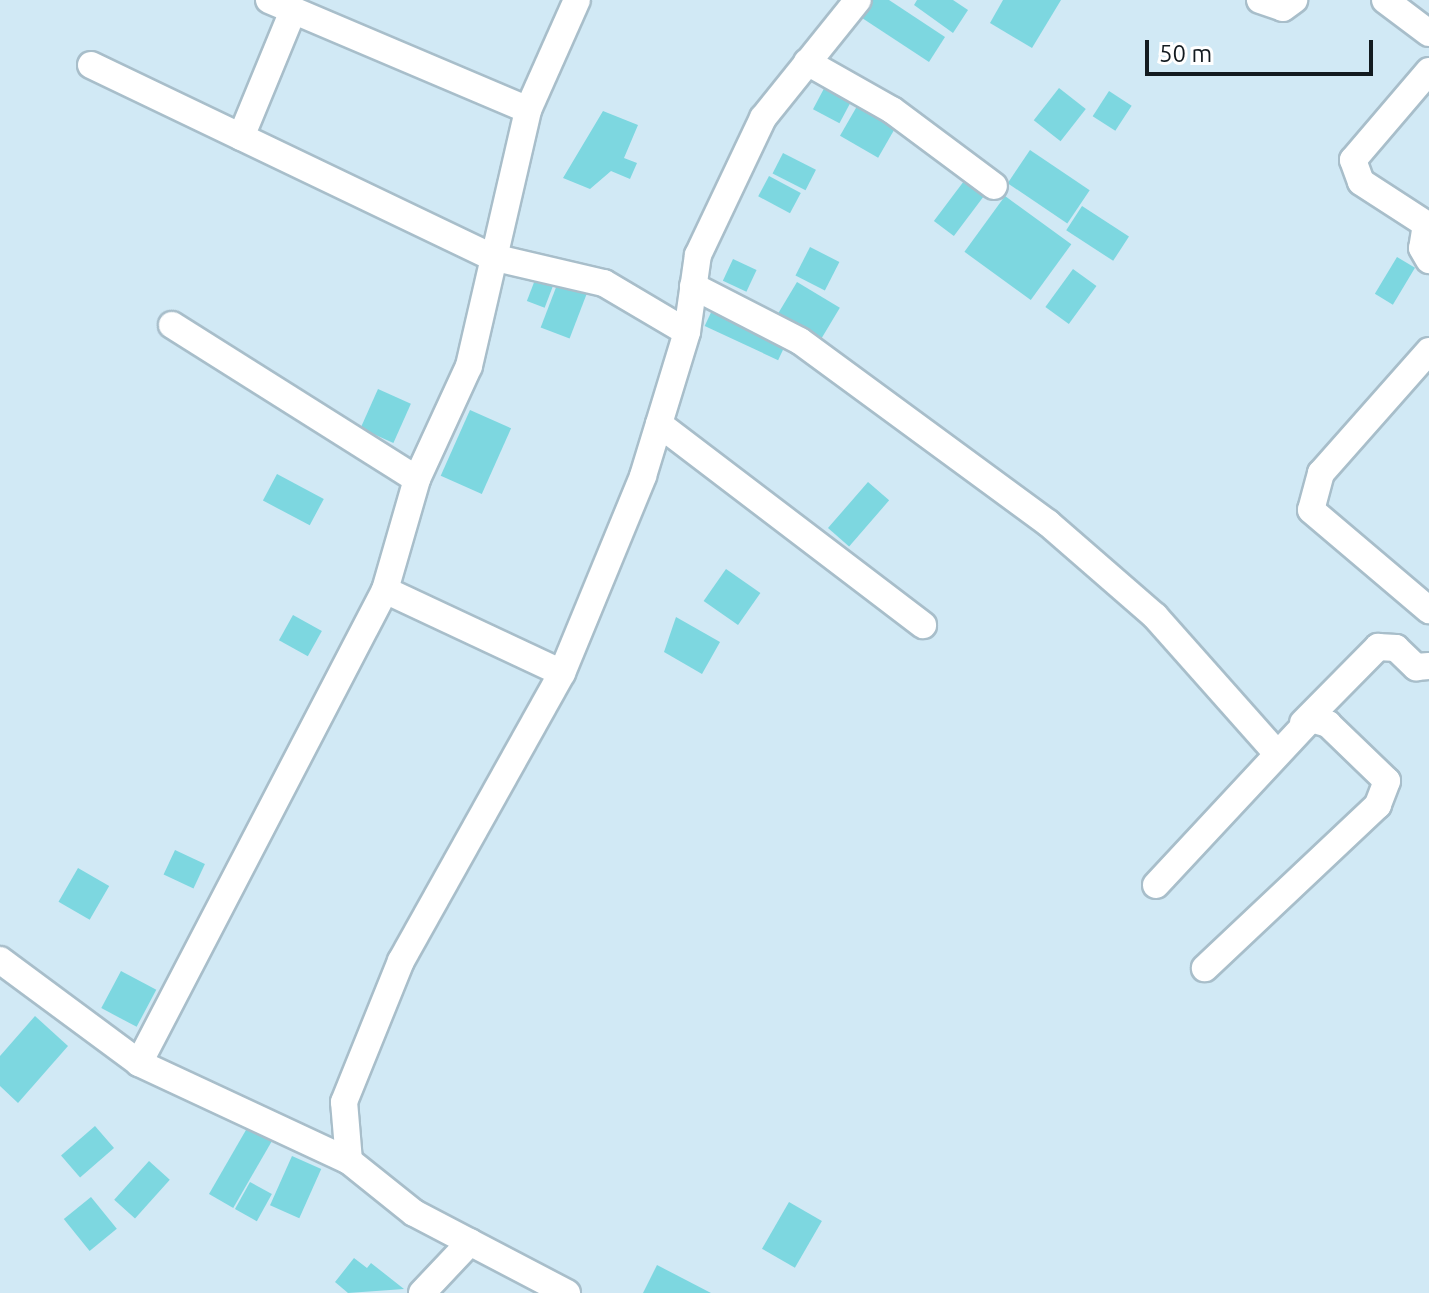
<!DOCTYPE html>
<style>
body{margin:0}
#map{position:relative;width:1429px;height:1293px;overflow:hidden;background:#d1e9f5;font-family:Ubuntu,sans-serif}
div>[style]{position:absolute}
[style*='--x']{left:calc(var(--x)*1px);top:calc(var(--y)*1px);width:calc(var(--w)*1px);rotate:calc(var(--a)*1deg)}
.building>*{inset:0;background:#7dd7e0;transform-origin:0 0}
.roads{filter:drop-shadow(2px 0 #a8beca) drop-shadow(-2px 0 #a8beca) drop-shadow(0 2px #a8beca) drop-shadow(0 -2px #a8beca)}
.street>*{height:26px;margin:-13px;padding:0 13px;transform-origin:13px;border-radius:13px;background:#fff}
span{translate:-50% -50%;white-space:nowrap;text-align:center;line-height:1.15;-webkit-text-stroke:8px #fff;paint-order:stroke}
.scale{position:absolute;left:1145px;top:40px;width:228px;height:36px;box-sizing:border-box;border:4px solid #131b20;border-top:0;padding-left:10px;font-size:24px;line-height:28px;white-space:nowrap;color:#131b20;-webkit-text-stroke:6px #fff;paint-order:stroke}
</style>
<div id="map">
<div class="building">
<div style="clip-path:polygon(869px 0,889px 0,945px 37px,929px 62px,859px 16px)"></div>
<div style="clip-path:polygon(917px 0,953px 0,968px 10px,953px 33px,914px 5px)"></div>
<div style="clip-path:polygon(1003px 0,1061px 0,1032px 48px,990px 23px)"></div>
<div style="left:828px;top:81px;width:30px;height:32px;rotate:28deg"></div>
<div style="left:1059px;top:88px;width:34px;height:41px;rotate:38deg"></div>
<div style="left:1109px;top:91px;width:27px;height:30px;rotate:33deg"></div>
<div style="left:860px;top:101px;width:44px;height:40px;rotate:30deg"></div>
<div style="clip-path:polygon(603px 111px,638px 125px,624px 158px,637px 163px,630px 179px,611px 171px,590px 189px,563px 178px)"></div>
<div style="left:1030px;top:150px;width:72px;height:40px;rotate:34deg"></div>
<div style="left:783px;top:153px;width:37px;height:23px;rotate:27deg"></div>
<div style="left:769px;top:176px;width:36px;height:23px;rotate:28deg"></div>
<div style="left:967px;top:177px;width:25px;height:55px;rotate:37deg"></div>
<div style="left:1005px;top:196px;width:82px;height:69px;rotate:36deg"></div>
<div style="left:1082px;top:206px;width:56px;height:29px;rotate:33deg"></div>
<div style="left:810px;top:247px;width:33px;height:32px;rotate:27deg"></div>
<div style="left:1397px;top:257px;width:21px;height:43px;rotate:31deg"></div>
<div style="left:733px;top:259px;width:26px;height:24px;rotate:25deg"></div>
<div style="left:1073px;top:269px;width:29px;height:47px;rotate:36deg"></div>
<div style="left:538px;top:272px;width:19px;height:31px;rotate:21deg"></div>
<div style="left:560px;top:277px;width:31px;height:54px;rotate:21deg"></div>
<div style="left:797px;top:282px;width:50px;height:39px;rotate:31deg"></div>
<div style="left:714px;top:306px;width:81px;height:22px;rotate:25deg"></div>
<div style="left:378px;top:389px;width:36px;height:43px;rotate:24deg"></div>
<div style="left:470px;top:410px;width:45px;height:72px;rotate:24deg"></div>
<div style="left:277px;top:474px;width:53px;height:30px;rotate:28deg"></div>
<div style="left:868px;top:482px;width:28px;height:61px;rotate:41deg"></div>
<div style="left:726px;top:569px;width:42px;height:39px;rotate:35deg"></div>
<div style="left:293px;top:615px;width:33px;height:29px;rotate:29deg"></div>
<div style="clip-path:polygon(676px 617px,720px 642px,702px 674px,664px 652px)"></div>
<div style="left:175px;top:850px;width:33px;height:27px;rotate:25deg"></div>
<div style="left:78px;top:868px;width:36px;height:39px;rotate:30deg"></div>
<div style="left:121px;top:971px;width:40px;height:42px;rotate:28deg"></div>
<div style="clip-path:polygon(35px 1016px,68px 1046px,18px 1103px,0 1086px,0 1056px)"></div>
<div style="left:250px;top:1123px;width:28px;height:82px;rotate:30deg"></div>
<div style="left:95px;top:1126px;width:29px;height:45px;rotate:49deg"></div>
<div style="left:292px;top:1156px;width:32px;height:54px;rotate:24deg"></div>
<div style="left:149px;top:1161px;width:28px;height:52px;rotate:42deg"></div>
<div style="left:250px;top:1182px;width:25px;height:31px;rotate:29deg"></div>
<div style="left:91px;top:1197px;width:41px;height:35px;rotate:51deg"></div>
<div style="left:789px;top:1202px;width:38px;height:54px;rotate:30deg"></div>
<div style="clip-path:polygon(354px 1258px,367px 1268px,371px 1263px,404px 1289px,348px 1293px,335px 1282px)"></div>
<div style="clip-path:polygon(657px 1265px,711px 1293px,643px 1293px)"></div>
</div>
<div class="roads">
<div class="street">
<div style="--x:269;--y:0;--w:281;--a:23"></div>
<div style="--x:1260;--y:0;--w:24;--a:19"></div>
<div style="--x:1283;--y:8;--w:14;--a:-36"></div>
<div style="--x:1385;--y:0;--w:55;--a:36.9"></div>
<div style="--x:807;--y:62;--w:98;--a:29.5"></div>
<div style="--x:892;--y:110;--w:127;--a:36.7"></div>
<div style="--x:91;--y:65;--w:445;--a:25.6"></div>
<div style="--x:492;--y:257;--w:115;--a:13.1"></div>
<div style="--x:604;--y:283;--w:96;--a:30.6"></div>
<div style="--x:1429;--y:71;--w:117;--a:130.5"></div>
<div style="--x:1353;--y:160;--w:23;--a:70"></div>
<div style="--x:1361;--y:182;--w:77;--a:32.9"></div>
<div style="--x:1426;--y:224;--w:24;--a:99"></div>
<div style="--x:1422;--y:248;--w:14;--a:60"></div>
<div style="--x:241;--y:137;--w:136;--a:-67.6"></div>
<div style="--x:693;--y:286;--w:120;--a:27.2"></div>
<div style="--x:800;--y:341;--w:308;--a:36.3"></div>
<div style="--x:1048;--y:523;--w:142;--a:41"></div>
<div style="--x:1155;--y:616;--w:181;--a:48.4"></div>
<div style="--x:172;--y:325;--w:289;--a:32.2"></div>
<div style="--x:1429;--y:351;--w:163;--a:131.5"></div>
<div style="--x:1321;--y:473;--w:38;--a:105"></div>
<div style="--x:1311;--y:510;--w:155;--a:40.3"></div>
<div style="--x:659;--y:424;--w:332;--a:37.3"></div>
<div style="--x:385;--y:590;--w:195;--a:25.1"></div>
<div style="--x:1303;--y:723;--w:107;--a:-45.4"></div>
<div style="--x:1378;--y:647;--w:18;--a:3"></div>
<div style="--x:1396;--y:648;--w:28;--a:44"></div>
<div style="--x:1416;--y:667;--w:13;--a:-4"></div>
<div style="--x:1156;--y:885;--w:227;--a:-47"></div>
<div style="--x:1311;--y:719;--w:18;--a:16"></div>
<div style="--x:1328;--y:724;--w:82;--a:44"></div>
<div style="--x:1387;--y:781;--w:26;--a:111"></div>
<div style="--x:1378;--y:805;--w:238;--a:136.7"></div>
<div style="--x:0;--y:960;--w:173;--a:36.5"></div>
<div style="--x:349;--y:1161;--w:232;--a:-155"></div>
<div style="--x:139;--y:1063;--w:533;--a:-62.52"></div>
<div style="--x:385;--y:590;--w:116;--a:-73.9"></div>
<div style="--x:417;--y:479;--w:124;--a:-65.3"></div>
<div style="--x:469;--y:366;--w:263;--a:-77"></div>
<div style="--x:528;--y:110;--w:120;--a:-66"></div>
<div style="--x:422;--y:1293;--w:70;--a:-46.7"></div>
<div style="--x:567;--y:1293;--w:173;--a:-152.4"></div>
<div style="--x:414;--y:1213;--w:83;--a:-141.3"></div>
<div style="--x:349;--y:1161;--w:59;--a:-94.8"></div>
<div style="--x:344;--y:1102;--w:152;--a:-68"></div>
<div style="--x:401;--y:961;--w:330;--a:-60.8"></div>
<div style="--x:562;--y:673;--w:213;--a:-67.6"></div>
<div style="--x:643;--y:476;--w:151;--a:-73"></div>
<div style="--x:687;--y:332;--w:78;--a:-81.9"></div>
<div style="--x:698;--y:255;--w:152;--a:-64.6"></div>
<div style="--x:763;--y:118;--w:151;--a:-51.2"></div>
</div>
</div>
<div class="scale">50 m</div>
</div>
